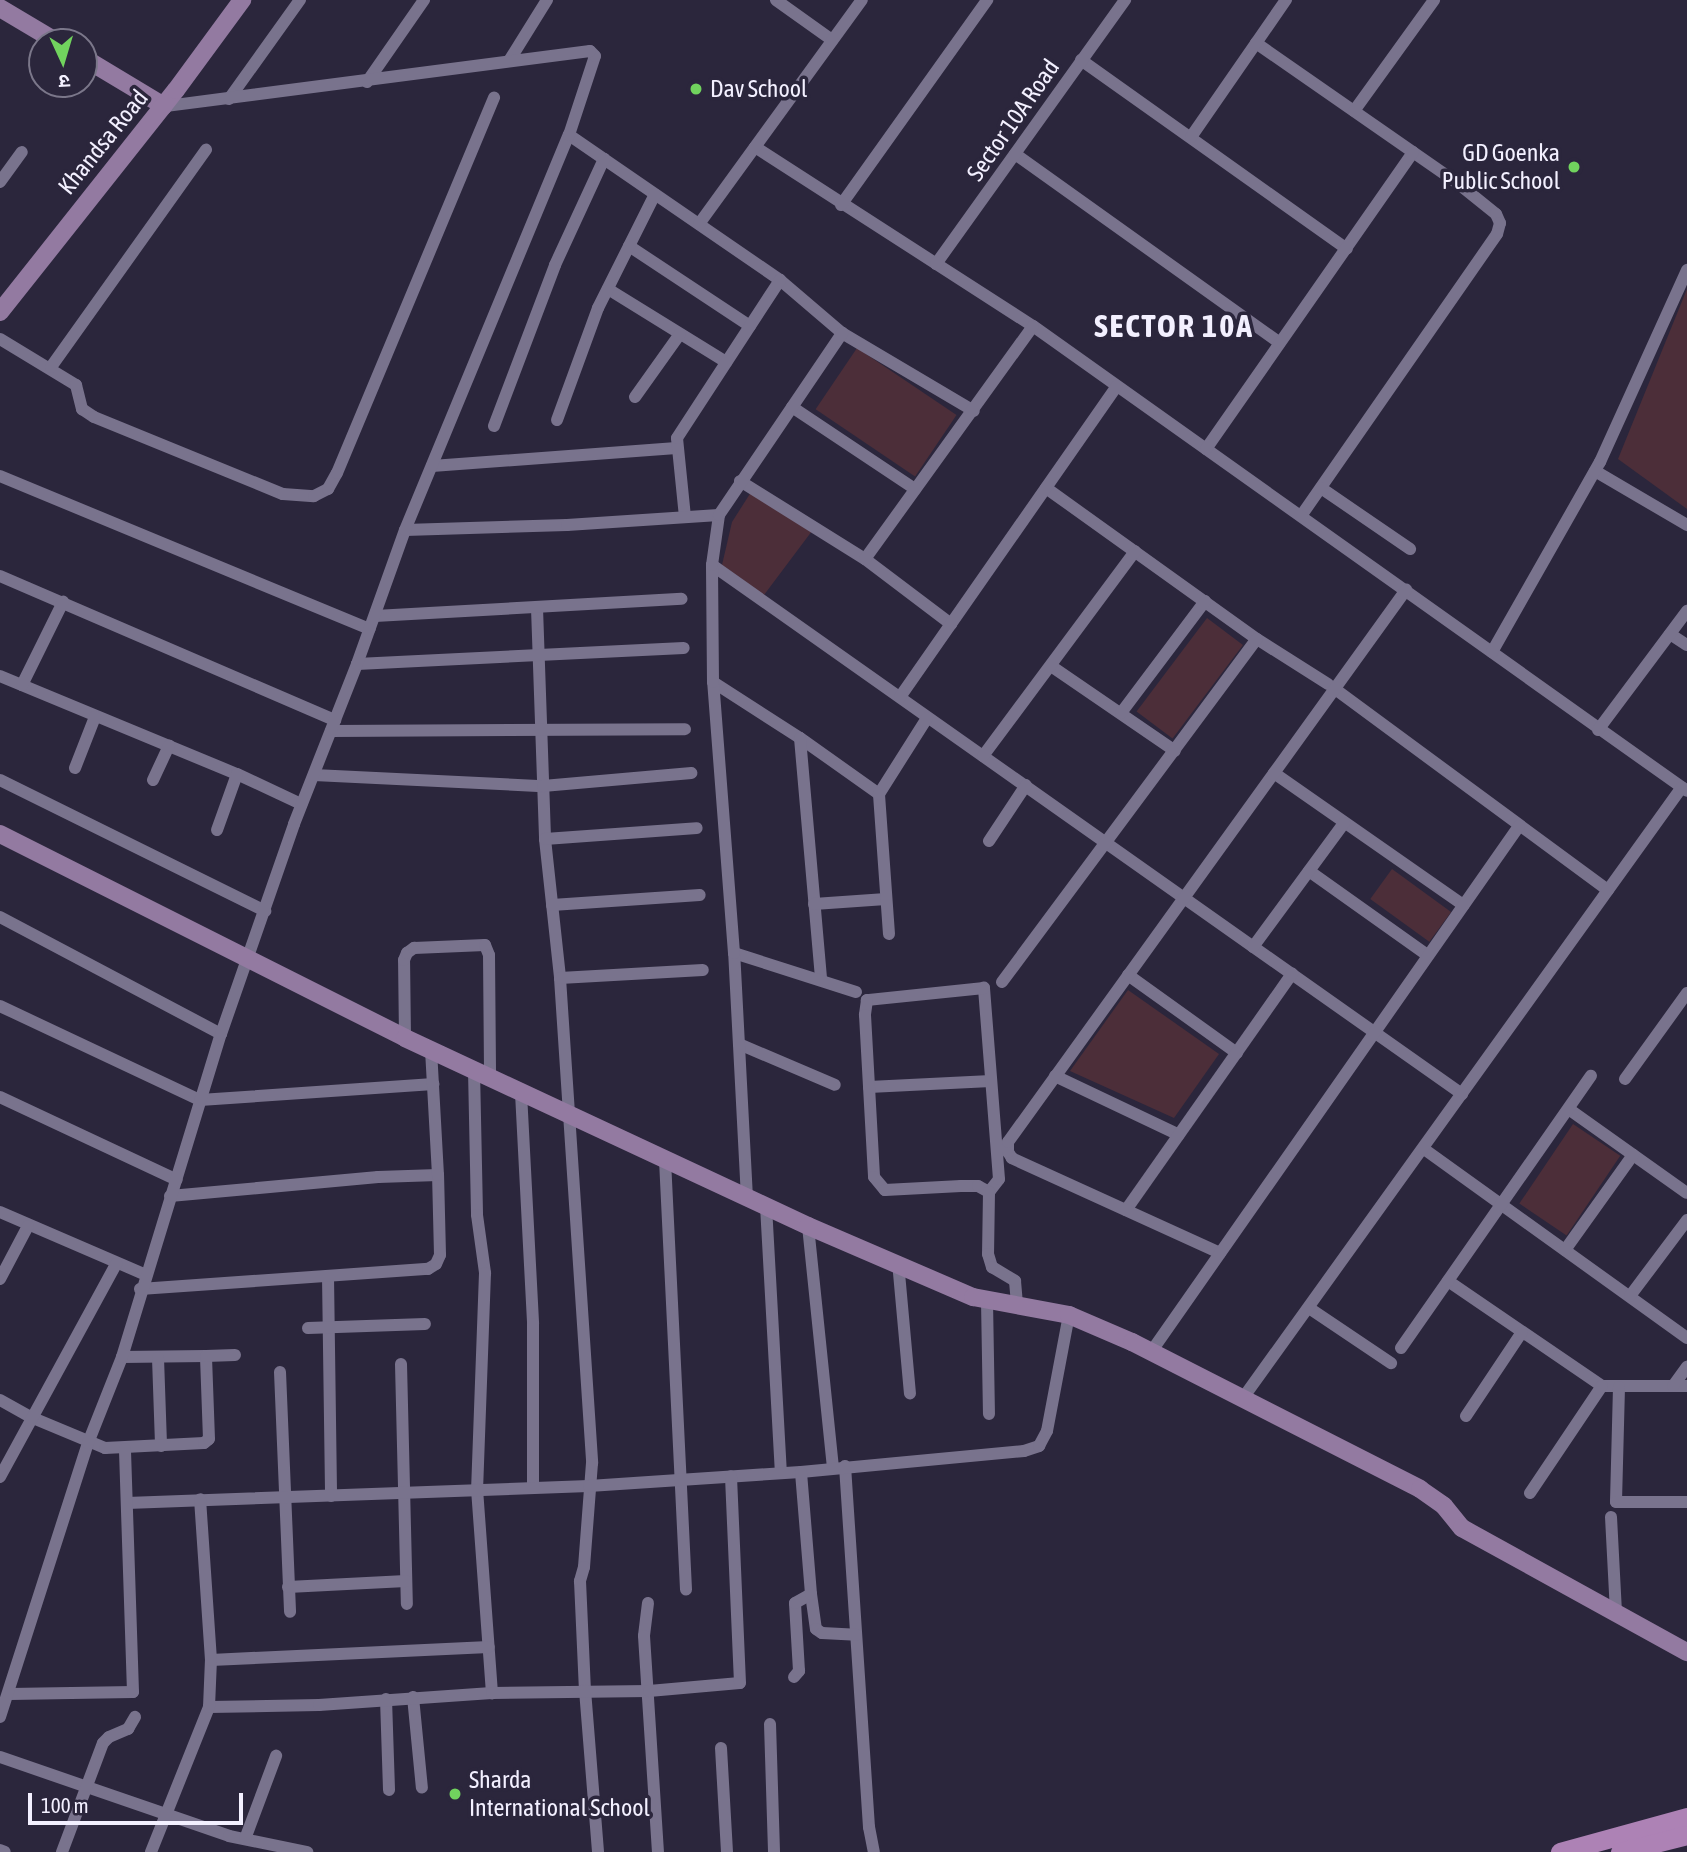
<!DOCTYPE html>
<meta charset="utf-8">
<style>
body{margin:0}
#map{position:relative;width:1687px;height:1852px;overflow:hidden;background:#2b263c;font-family:"Asap Condensed","Noto Sans Devanagari",sans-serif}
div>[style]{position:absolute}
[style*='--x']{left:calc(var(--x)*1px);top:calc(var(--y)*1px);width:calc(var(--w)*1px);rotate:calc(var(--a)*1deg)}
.green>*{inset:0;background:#4c2e39;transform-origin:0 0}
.street>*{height:12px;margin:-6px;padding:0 6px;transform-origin:6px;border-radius:6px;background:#79738d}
.secondary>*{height:18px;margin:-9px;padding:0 9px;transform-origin:9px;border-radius:9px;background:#937aa1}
.primary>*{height:19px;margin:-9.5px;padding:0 9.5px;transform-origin:9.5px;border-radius:9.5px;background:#ad82b5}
.dots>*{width:19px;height:19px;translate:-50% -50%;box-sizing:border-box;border:4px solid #2b263c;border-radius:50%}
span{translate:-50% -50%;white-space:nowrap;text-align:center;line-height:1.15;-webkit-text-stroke:7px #2b263c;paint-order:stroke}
.poi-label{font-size:24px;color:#f3f0ff}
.left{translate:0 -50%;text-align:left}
.right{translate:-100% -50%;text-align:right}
.street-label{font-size:24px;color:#f3f0ff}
.district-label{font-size:32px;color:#f3f0ff;font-weight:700;letter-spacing:2px}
.north{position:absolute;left:28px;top:28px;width:70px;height:70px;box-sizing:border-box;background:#2b263c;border:2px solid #7b778a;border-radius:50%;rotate:176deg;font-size:19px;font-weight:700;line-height:28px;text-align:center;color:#f3f0ff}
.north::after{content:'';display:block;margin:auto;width:24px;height:32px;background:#71d35e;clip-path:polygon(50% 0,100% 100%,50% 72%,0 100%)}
.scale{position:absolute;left:28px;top:1793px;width:215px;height:32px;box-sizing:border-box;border:4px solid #f3f0ff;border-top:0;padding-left:9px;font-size:21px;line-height:24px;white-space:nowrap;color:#f3f0ff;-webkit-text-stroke:5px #2b263c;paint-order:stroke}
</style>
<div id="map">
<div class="green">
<div style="clip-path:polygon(1687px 289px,1687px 509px,1618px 459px)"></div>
<div style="left:857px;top:348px;width:120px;height:74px;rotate:34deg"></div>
<div style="clip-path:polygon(753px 489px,812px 531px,764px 595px,722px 565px,732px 522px)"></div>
<div style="left:1207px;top:618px;width:45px;height:117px;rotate:37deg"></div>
<div style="left:1392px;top:869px;width:73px;height:37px;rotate:36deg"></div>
<div style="clip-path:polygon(1128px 990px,1219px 1054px,1174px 1118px,1070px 1071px)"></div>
<div style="left:1573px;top:1124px;width:57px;height:96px;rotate:34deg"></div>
</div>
<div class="street">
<div style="--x:776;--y:0;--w:69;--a:35.5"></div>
<div style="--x:1256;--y:43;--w:249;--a:34.8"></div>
<div style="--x:1460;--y:185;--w:46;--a:38.9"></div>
<div style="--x:1496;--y:214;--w:10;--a:66"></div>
<div style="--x:1500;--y:223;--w:11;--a:105"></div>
<div style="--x:1497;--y:234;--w:343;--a:124.8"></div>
<div style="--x:1081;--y:60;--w:326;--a:35.4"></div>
<div style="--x:509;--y:61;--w:72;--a:-58.1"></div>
<div style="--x:367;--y:82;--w:100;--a:-55.2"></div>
<div style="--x:229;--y:99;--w:122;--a:-54.4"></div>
<div style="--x:1354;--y:111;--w:137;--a:-54.2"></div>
<div style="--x:569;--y:135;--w:256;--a:34.5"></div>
<div style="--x:780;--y:280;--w:82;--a:40.5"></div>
<div style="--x:842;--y:333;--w:153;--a:30.6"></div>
<div style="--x:1191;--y:137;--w:167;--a:-55.3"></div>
<div style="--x:755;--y:147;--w:331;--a:32.8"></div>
<div style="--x:1033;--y:326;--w:802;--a:35.41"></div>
<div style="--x:1015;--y:154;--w:325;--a:35.5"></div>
<div style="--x:0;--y:182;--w:37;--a:-54"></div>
<div style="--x:841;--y:205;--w:252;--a:-54.5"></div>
<div style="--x:699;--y:224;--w:277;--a:-54"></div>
<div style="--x:629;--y:246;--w:145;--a:33.5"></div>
<div style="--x:936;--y:264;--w:325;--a:-54.4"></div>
<div style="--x:608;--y:289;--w:139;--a:31.7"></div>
<div style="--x:0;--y:339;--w:89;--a:31.2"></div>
<div style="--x:76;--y:385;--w:25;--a:76"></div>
<div style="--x:82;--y:409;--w:14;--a:34"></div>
<div style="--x:94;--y:417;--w:204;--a:22.2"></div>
<div style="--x:283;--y:494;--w:31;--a:4"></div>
<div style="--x:314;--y:496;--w:16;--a:-27"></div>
<div style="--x:328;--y:489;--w:18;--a:-61"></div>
<div style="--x:337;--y:473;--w:407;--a:-67.3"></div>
<div style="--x:51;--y:367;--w:267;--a:-54.5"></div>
<div style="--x:635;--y:397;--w:77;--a:-54.5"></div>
<div style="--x:792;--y:407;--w:148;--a:33.7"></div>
<div style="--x:557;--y:420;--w:119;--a:-69.9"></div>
<div style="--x:598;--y:308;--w:127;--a:-63.4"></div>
<div style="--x:494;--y:426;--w:172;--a:-69.2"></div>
<div style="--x:555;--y:265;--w:117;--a:-65.2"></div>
<div style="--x:1206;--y:449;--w:362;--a:-55.1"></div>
<div style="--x:432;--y:466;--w:245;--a:-4.2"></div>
<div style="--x:1595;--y:471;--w:107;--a:30.4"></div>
<div style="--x:0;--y:476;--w:400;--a:22.5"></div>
<div style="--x:740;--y:481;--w:147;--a:32"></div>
<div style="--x:865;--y:559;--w:108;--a:37.1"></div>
<div style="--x:1046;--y:488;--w:259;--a:35.6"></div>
<div style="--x:1257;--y:639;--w:84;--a:32.4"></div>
<div style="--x:1321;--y:488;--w:108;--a:34.4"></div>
<div style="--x:685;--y:517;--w:79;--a:-95.8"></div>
<div style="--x:677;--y:438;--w:189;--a:-56.9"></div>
<div style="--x:405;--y:530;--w:162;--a:-1.8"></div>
<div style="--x:567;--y:525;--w:152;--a:-3.8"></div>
<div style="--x:865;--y:559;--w:287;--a:-54.2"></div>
<div style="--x:712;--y:565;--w:918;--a:35.2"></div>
<div style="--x:0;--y:576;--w:365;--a:23.3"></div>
<div style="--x:537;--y:608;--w:231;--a:88"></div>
<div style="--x:545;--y:839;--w:140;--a:83.8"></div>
<div style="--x:560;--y:978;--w:486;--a:86.2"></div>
<div style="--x:592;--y:1463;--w:104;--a:94.4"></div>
<div style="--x:584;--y:1567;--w:15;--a:106"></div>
<div style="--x:580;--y:1581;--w:109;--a:87.4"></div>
<div style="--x:585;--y:1690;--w:163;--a:85.4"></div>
<div style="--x:375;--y:616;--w:307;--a:-3.2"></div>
<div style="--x:1670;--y:634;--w:20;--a:33"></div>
<div style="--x:1492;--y:652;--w:219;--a:-60.4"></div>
<div style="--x:1600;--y:462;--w:211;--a:-65.6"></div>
<div style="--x:357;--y:664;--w:327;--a:-2.8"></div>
<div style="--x:1051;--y:666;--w:150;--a:34.4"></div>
<div style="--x:0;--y:676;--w:256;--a:22.5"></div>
<div style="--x:237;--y:774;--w:71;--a:25.1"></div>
<div style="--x:713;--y:682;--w:103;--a:32.8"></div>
<div style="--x:800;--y:738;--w:97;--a:35.3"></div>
<div style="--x:22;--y:685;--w:93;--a:-63.7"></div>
<div style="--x:1335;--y:689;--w:339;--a:36.4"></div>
<div style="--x:900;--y:697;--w:379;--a:-55.1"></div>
<div style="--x:1121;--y:713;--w:140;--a:-53.1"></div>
<div style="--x:1598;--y:730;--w:149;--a:-53.2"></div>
<div style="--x:331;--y:731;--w:354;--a:-0.3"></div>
<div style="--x:800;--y:738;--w:242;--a:85"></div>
<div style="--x:983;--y:756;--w:255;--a:-53.4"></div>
<div style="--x:75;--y:768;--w:55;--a:-68.6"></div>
<div style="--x:1274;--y:773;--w:231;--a:34.9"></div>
<div style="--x:314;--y:775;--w:229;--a:2.8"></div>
<div style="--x:543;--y:786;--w:149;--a:-5"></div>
<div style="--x:0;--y:780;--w:296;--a:26.3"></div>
<div style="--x:153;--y:780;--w:38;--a:-65"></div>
<div style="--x:217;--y:830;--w:59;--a:-70.3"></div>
<div style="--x:545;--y:839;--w:152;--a:-4.1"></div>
<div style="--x:989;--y:841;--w:67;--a:-56.5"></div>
<div style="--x:1309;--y:871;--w:145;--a:35.4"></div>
<div style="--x:814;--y:904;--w:72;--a:-4"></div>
<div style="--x:552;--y:905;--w:148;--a:-3.9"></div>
<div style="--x:0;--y:917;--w:250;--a:27.9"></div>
<div style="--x:889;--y:934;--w:140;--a:-94.1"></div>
<div style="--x:879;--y:794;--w:90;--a:-57.7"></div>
<div style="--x:1253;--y:947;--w:154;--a:-53.7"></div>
<div style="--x:734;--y:953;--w:128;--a:17.7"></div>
<div style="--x:1128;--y:975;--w:134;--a:35.6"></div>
<div style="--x:560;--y:978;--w:143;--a:-3.2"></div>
<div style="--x:1002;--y:982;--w:427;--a:-53.4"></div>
<div style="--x:0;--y:1006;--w:221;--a:25.2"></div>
<div style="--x:200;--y:1100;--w:234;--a:-3.9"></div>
<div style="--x:405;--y:1038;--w:78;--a:-90.7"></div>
<div style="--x:404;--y:960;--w:8;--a:-67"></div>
<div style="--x:407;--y:953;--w:9;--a:-36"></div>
<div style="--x:414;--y:948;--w:71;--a:-2.4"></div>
<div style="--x:485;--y:945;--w:11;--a:68"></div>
<div style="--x:489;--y:955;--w:123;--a:89.5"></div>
<div style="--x:739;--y:1044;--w:104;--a:23.1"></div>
<div style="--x:474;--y:1070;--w:145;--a:88.8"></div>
<div style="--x:477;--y:1215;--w:59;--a:82.1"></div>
<div style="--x:485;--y:1273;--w:216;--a:92.1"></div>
<div style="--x:477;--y:1489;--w:205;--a:85.8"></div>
<div style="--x:1055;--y:1076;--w:137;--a:25.4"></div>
<div style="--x:1625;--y:1079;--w:106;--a:-54.2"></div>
<div style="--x:869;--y:1087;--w:122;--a:-2.8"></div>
<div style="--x:521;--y:1093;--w:231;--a:87"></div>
<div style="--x:533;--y:1324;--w:163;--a:90"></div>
<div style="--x:0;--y:1097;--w:195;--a:25.1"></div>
<div style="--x:1570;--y:1110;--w:143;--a:35.4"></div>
<div style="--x:1424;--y:1149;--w:324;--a:35.7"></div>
<div style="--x:665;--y:1160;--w:430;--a:87.2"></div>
<div style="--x:989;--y:1192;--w:16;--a:-52"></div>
<div style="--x:999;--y:1179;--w:192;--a:-94.5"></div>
<div style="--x:984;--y:988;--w:118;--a:174.1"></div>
<div style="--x:867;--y:1000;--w:15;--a:98"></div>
<div style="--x:865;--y:1015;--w:162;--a:86.8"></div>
<div style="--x:874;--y:1177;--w:17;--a:50"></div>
<div style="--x:885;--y:1190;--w:76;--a:-3"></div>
<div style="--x:961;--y:1186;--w:17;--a:0"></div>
<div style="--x:978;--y:1186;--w:13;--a:29"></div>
<div style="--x:989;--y:1192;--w:62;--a:90.9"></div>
<div style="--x:988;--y:1254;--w:14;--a:73"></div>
<div style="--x:992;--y:1267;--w:27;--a:31"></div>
<div style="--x:1015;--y:1281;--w:24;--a:85"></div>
<div style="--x:170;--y:1196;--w:209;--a:-5.2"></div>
<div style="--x:378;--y:1177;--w:60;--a:-1.9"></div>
<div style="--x:747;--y:1198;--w:245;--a:-93"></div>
<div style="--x:734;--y:953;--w:272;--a:-94.4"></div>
<div style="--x:713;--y:682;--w:117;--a:-90.5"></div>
<div style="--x:712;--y:565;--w:50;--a:-82"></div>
<div style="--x:719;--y:515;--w:220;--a:-55.9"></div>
<div style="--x:766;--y:1206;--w:267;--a:86.8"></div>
<div style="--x:1126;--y:1210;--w:289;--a:-54.9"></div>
<div style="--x:0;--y:1212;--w:159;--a:23.3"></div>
<div style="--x:808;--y:1226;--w:243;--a:84.1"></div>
<div style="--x:1565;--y:1250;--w:117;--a:-54.4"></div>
<div style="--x:1220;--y:1253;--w:229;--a:-155.5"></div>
<div style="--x:1012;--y:1158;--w:7;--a:-124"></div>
<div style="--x:1008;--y:1152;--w:10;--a:-90"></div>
<div style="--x:1008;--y:1142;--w:681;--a:-54.21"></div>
<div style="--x:898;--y:1262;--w:132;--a:84.8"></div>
<div style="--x:328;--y:1276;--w:220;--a:89.2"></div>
<div style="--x:0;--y:1279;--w:60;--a:-62.2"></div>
<div style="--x:1448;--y:1281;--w:186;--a:34.3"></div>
<div style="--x:1602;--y:1386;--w:85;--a:0"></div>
<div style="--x:140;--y:1289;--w:289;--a:-4"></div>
<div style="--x:428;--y:1269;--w:9;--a:-32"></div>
<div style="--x:436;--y:1264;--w:10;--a:-66"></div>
<div style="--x:440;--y:1255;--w:80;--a:-91.4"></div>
<div style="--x:438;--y:1175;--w:125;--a:-93.2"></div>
<div style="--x:1630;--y:1296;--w:95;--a:-53.1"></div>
<div style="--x:987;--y:1301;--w:113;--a:89"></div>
<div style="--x:1309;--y:1308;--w:99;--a:33.9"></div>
<div style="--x:308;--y:1328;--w:117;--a:-2"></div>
<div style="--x:1401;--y:1348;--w:332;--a:-55.1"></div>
<div style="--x:1151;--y:1352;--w:642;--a:-55.02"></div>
<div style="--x:122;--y:1357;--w:84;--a:-0.7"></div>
<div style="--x:158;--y:1358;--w:88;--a:88"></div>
<div style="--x:401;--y:1364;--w:240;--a:88.6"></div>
<div style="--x:280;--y:1372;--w:240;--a:87.6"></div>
<div style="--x:1673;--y:1386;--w:24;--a:-54"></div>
<div style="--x:1619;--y:1387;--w:115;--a:91.5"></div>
<div style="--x:1616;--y:1502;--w:71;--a:0"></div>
<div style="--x:1243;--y:1398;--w:752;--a:-54.3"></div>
<div style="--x:0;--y:1400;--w:38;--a:29"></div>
<div style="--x:33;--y:1418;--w:78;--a:22.6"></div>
<div style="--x:105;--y:1448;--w:99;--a:-2.9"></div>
<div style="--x:204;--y:1443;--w:6;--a:-39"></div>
<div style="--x:209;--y:1439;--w:83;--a:-92.1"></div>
<div style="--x:206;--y:1356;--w:29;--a:-2"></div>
<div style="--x:1466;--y:1416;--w:101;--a:-56.3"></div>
<div style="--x:845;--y:1466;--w:362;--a:86.2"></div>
<div style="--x:869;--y:1827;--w:25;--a:79"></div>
<div style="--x:0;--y:1477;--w:243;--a:-61.4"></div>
<div style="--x:1530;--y:1493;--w:129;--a:-56.1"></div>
<div style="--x:127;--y:1503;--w:462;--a:-2.1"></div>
<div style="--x:589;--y:1486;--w:212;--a:-3.8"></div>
<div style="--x:801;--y:1472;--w:224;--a:-5.4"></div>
<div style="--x:1024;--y:1451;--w:16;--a:-18"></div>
<div style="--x:1039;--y:1446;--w:17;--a:-62"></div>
<div style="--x:1047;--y:1431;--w:118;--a:-79.3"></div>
<div style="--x:1611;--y:1517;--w:96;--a:87"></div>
<div style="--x:288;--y:1587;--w:118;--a:-2.9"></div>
<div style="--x:811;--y:1594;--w:35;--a:82"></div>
<div style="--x:816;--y:1629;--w:7;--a:34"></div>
<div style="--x:822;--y:1633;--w:34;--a:3"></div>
<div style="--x:648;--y:1603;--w:33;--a:97"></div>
<div style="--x:644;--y:1636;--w:216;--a:86.3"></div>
<div style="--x:211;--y:1660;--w:278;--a:-2.7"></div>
<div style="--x:794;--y:1677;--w:8;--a:-50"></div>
<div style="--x:799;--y:1671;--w:68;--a:-93.4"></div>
<div style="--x:795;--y:1603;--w:18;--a:-29"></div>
<div style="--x:811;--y:1594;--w:122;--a:-94.7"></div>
<div style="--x:10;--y:1694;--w:123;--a:-0.9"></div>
<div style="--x:133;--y:1692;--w:243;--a:-91.9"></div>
<div style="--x:413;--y:1697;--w:91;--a:84.4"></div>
<div style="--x:386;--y:1699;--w:91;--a:88.1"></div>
<div style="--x:209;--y:1707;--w:110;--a:-1"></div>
<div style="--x:319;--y:1705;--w:173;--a:-4"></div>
<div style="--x:492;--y:1693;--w:157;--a:-0.7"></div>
<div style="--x:649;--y:1691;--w:91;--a:-5"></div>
<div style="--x:740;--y:1683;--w:207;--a:-92.5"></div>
<div style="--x:0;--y:1717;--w:288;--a:-72.2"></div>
<div style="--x:88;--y:1443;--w:92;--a:-68.4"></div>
<div style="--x:122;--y:1357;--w:338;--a:-73"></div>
<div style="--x:221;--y:1034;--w:222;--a:-70.8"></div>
<div style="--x:294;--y:824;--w:172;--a:-68.5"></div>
<div style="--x:357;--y:664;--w:142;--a:-70.3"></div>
<div style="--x:405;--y:530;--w:428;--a:-67.5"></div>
<div style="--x:569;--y:135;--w:83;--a:-71.8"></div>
<div style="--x:595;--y:56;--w:7;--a:-135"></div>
<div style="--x:590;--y:51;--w:430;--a:172.6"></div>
<div style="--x:770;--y:1724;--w:128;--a:88.2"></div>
<div style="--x:721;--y:1748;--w:104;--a:86.7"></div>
<div style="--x:0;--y:1757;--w:242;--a:19"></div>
<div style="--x:229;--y:1836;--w:80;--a:11.6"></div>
<div style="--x:245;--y:1839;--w:89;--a:-69.5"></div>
<div style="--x:0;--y:1850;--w:5;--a:22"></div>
<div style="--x:62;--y:1852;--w:116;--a:-69.4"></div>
<div style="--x:103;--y:1743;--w:8;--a:-45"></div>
<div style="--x:109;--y:1737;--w:21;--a:-23"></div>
<div style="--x:128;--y:1729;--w:14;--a:-60"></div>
<div style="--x:151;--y:1852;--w:156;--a:-68.2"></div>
<div style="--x:209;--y:1707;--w:47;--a:-87.6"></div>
<div style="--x:211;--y:1660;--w:161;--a:-93.9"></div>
</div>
<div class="secondary">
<div style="--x:0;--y:8;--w:66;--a:30.8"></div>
<div style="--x:84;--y:58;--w:93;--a:31"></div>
<div style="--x:0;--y:312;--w:283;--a:-51.6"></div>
<div style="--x:176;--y:90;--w:112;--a:-53.7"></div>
<div style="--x:0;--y:834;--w:453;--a:26.7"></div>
<div style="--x:405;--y:1038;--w:445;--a:25"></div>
<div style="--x:808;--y:1226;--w:180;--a:23.3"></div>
<div style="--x:973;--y:1297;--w:98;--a:10.6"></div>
<div style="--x:1069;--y:1315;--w:69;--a:23.2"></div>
<div style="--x:1132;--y:1342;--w:323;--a:27"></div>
<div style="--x:1420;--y:1489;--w:29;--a:35"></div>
<div style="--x:1444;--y:1506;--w:28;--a:51"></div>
<div style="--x:1462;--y:1528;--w:257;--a:28.9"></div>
</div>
<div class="primary">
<div style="--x:1560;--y:1852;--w:132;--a:-15.4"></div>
<div style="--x:1620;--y:1852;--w:69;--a:-14.2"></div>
</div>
<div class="dots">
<div style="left:696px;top:89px;background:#71d35e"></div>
<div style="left:1574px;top:167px;background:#71d35e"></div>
<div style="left:455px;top:1794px;background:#71d35e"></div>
</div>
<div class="poi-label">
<span class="left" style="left:710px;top:89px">Dav School</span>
<span class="right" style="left:1560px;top:167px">GD Goenka<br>Public School</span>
<span class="left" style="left:469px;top:1794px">Sharda<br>International School</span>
</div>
<div class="street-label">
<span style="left:1013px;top:120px;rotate:-55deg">Sector 10A Road</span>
<span style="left:103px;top:142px;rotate:-51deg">Khandsa Road</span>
</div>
<div class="district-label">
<span style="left:1174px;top:326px">SECTOR 10A</span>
</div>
<div class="north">उ</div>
<div class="scale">100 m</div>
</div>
